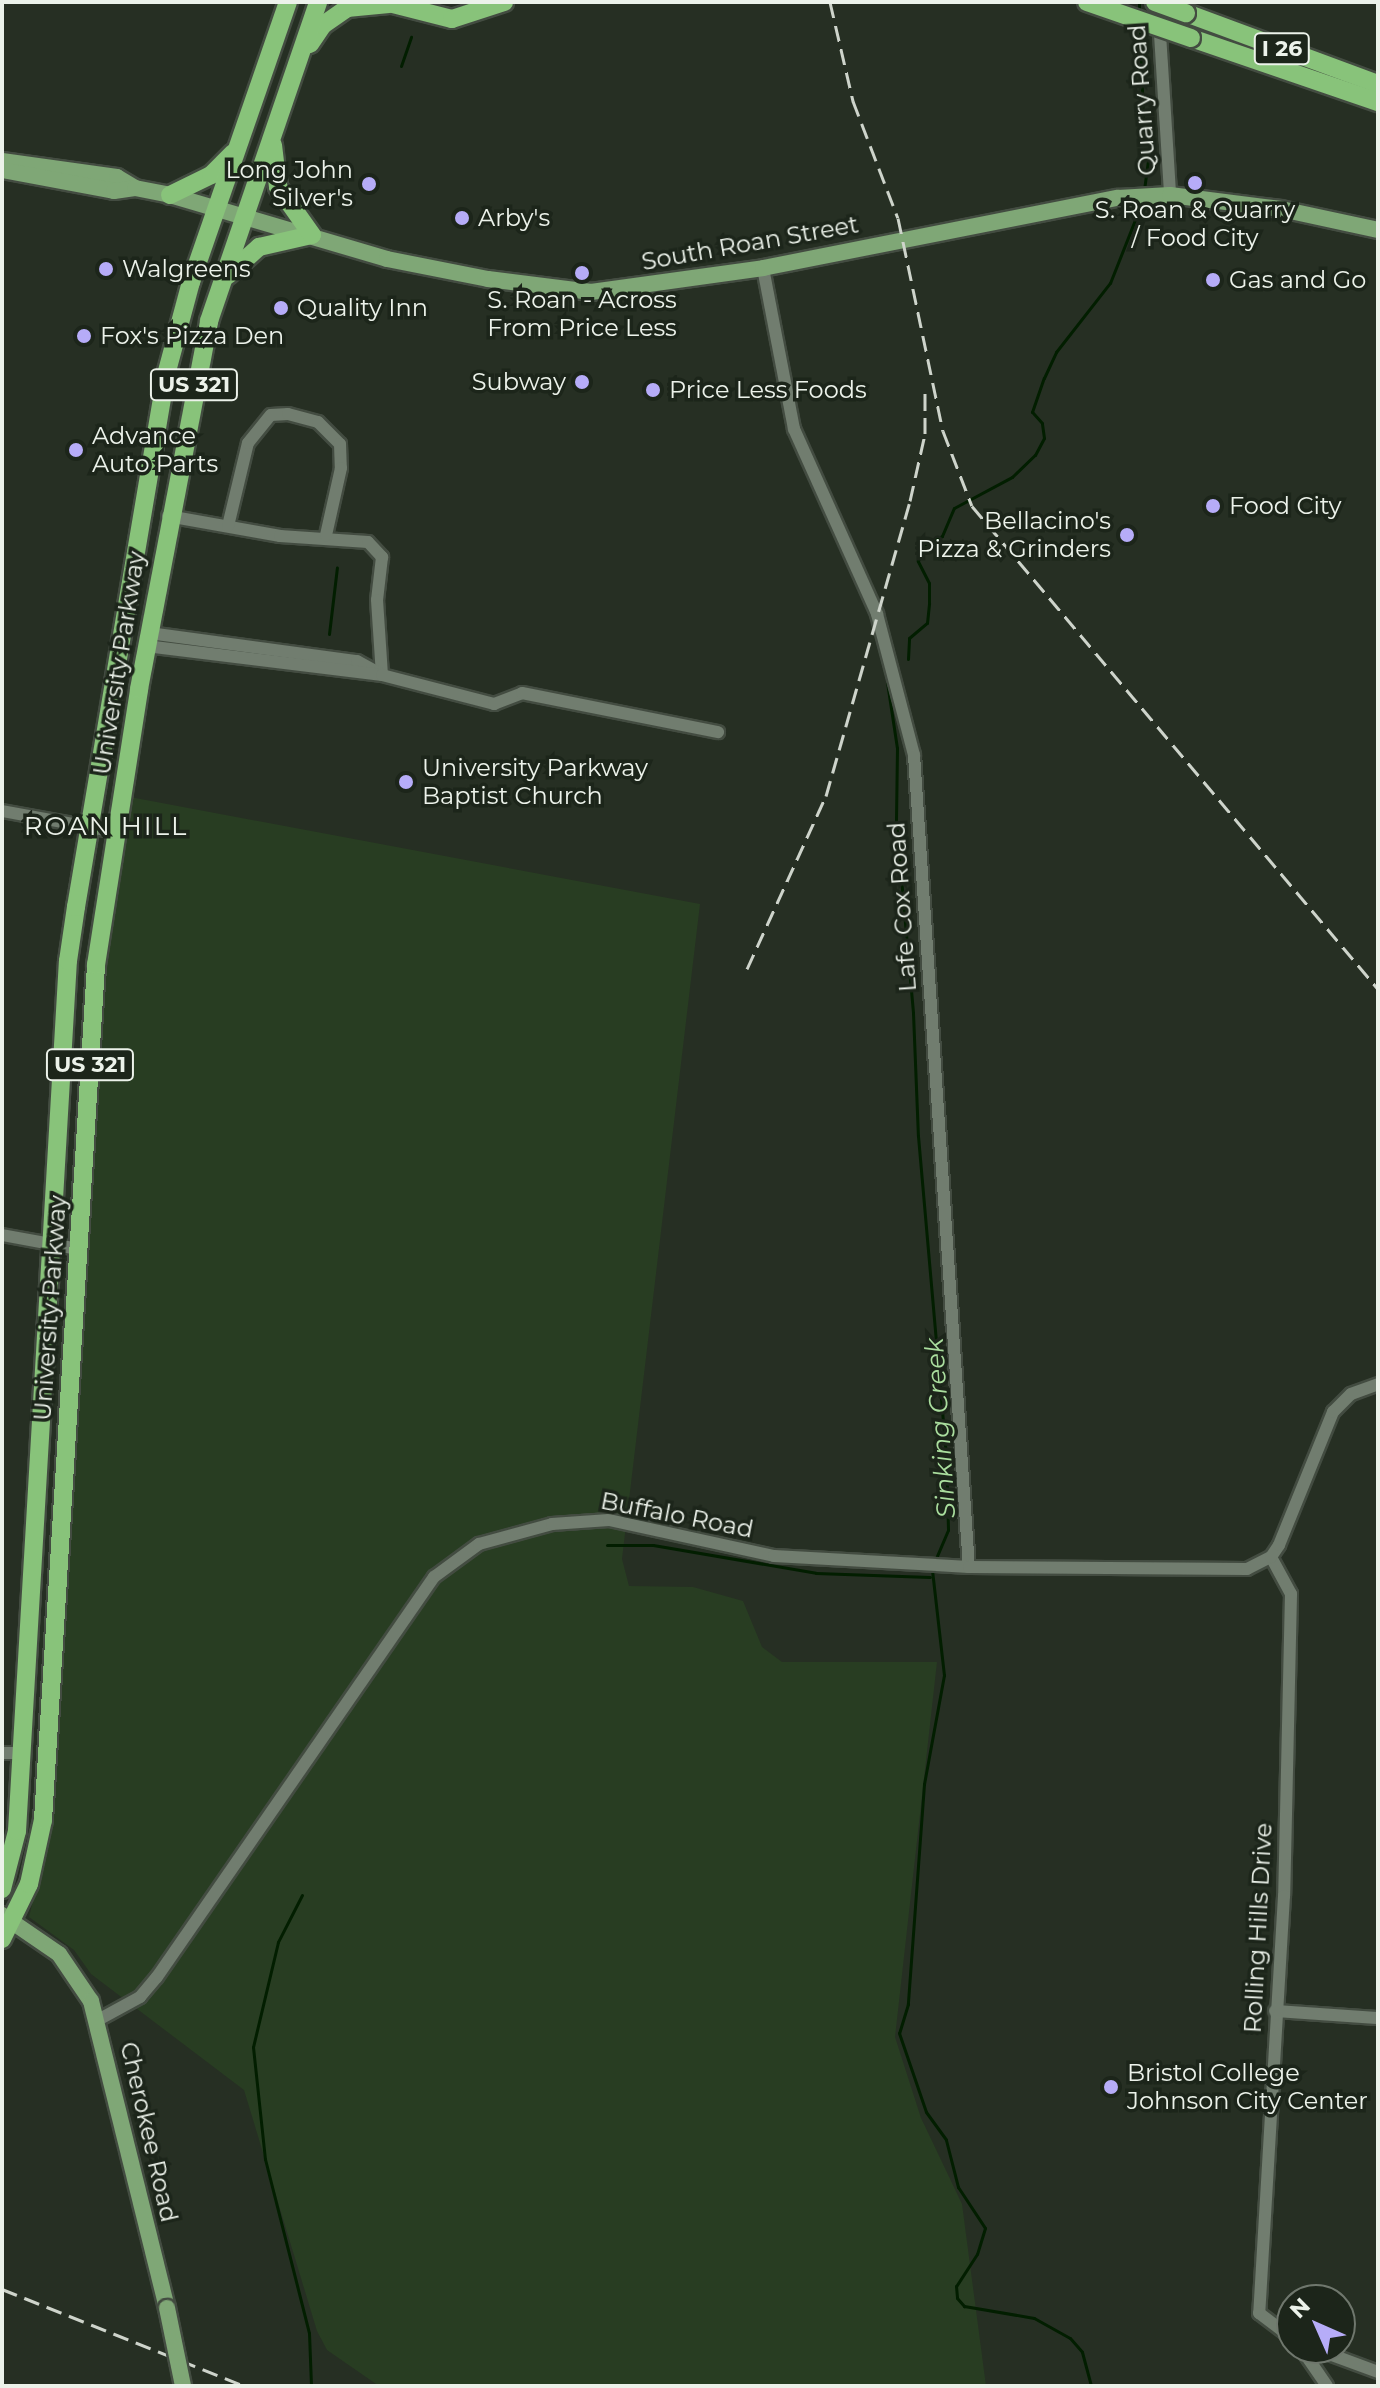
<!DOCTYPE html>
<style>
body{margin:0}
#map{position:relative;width:1380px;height:2388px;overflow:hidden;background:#262f23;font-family:Montserrat,sans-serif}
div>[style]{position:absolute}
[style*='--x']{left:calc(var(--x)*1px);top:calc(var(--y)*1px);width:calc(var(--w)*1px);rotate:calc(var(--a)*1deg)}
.green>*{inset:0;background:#283d22}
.stream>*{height:3px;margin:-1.5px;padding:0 1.5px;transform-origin:1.5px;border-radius:1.5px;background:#021e00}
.roads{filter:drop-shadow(2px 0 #434c41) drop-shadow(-2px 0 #434c41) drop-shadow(0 2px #434c41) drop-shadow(0 -2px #434c41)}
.minor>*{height:12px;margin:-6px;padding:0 6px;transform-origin:6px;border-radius:6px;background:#717d6f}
.major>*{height:16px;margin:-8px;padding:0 8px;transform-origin:8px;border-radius:8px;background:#7fa776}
.highway>*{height:18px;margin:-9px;padding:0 9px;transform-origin:9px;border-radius:9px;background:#88c37a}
.rail>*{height:3px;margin-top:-1.5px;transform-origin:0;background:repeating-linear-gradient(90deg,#ced4cb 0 16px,transparent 0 24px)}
.bridges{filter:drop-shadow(2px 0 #434c41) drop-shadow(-2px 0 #434c41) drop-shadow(0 2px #434c41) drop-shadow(0 -2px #434c41)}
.major-bridge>*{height:16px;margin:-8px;padding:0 8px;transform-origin:8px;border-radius:8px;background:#7fa776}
.highway-bridge>*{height:18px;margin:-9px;padding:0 9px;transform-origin:9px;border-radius:9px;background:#88c37a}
.dots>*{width:22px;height:22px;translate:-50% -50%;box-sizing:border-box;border:4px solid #1c251a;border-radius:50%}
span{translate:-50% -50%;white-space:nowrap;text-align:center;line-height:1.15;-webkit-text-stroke:7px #1c251a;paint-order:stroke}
.shield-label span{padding:2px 6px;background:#1c251a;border:2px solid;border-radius:6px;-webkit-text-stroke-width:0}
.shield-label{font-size:22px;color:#ecf2ea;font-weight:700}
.street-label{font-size:24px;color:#ecf2ea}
.poi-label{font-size:24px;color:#ecf2ea}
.right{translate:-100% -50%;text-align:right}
.left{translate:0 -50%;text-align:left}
.neighbourhood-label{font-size:26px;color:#ecf2ea;letter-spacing:2px}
.water-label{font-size:26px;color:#aade9e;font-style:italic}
.frame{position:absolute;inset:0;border:4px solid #ecf2ea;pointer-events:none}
.north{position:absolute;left:1276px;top:2284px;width:80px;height:80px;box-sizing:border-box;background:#1c251a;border:2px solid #6f776d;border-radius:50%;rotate:315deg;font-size:22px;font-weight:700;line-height:32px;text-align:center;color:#ecf2ea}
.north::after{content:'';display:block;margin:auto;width:28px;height:36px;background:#b6acf8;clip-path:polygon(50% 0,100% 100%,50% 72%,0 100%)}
</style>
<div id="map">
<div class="green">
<div style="clip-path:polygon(130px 797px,700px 904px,622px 1559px,629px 1586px,693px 1587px,743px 1601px,762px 1647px,782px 1662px,937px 1662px,895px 2037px,921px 2118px,962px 2204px,986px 2386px,379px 2386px,327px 2350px,317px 2331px,244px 2090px,91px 1974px,74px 1950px,29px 1917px,50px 1830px,101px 992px)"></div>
</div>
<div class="stream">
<div style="--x:1139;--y:2;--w:10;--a:90"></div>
<div style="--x:1140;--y:28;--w:97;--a:88.2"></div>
<div style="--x:1143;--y:125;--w:22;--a:72"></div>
<div style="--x:1150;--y:146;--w:44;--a:97.8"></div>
<div style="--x:401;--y:66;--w:31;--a:-71"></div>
<div style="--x:329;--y:634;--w:67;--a:-83.2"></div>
<div style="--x:908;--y:659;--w:21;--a:-87"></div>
<div style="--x:909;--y:638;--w:23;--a:-40"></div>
<div style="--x:927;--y:623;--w:20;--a:-84"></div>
<div style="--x:929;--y:603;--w:20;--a:-90"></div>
<div style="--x:929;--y:583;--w:25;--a:-117"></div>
<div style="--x:918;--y:561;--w:17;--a:-73"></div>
<div style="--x:923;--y:545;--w:21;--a:-25"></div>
<div style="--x:942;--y:536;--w:30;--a:-67"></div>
<div style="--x:954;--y:508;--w:66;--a:-28.1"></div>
<div style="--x:1012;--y:477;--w:32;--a:-44"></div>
<div style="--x:1035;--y:455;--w:19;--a:-62"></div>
<div style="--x:1044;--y:438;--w:15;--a:-98"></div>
<div style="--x:1042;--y:423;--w:15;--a:-132"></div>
<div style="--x:1032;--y:412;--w:36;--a:-71"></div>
<div style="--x:1044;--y:378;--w:29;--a:-65"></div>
<div style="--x:1056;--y:352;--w:88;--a:-52"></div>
<div style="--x:1110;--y:283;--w:87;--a:-68.4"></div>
<div style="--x:887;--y:682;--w:67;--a:81.4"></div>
<div style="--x:897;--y:748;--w:74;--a:90.8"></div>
<div style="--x:896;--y:822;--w:192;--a:84.9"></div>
<div style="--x:913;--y:1013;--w:123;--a:87.7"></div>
<div style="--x:918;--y:1136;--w:318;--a:85"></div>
<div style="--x:946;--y:1453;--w:77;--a:88.5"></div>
<div style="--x:948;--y:1530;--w:36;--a:113"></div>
<div style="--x:607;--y:1545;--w:46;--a:0"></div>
<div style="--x:653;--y:1545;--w:165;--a:9.7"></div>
<div style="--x:816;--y:1573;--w:114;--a:2"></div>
<div style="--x:932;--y:1570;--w:106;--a:83.5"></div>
<div style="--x:944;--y:1675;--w:111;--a:100.4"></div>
<div style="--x:924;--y:1784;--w:221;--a:94.2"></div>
<div style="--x:908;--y:2004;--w:30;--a:107"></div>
<div style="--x:899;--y:2033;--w:83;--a:71.1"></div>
<div style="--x:926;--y:2112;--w:34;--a:54"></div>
<div style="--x:946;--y:2140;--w:49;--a:75.7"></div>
<div style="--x:958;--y:2187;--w:49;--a:56.6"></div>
<div style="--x:985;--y:2228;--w:27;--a:107"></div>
<div style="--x:977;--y:2254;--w:38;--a:123"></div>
<div style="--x:956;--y:2286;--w:12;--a:85"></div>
<div style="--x:957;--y:2298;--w:11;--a:49"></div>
<div style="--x:964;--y:2306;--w:71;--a:9.7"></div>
<div style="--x:1034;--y:2318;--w:41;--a:29.1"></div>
<div style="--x:1070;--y:2338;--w:18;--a:49"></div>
<div style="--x:1082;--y:2352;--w:35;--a:75"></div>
<div style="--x:302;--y:1895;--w:53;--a:117.1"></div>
<div style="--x:278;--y:1942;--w:108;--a:103.4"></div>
<div style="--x:253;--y:2047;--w:113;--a:83.9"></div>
<div style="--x:265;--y:2159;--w:179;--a:75.8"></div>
<div style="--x:309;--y:2333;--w:53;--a:87.8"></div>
</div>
<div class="roads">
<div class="minor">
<div style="--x:1158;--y:2;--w:193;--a:86.4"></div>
<div style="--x:763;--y:268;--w:164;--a:79.1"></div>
<div style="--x:794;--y:429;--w:203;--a:65.8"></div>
<div style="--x:877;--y:614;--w:146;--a:75.3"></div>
<div style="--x:914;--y:755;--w:814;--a:86.13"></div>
<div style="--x:168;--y:516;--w:114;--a:10.1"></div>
<div style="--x:280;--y:536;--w:88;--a:3.9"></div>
<div style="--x:368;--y:542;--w:21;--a:47"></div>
<div style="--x:382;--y:557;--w:43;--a:96.6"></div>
<div style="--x:377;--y:600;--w:75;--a:86.2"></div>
<div style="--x:228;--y:526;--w:85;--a:-76.5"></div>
<div style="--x:248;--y:443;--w:36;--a:-51"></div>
<div style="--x:271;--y:415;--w:17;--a:-3"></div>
<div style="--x:288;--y:414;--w:31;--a:15"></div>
<div style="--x:318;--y:422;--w:31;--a:45"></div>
<div style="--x:340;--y:444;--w:24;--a:88"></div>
<div style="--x:341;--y:468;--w:69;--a:102.6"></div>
<div style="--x:149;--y:633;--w:210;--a:7.7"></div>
<div style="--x:357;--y:661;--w:26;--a:29"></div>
<div style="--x:146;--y:646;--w:238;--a:7"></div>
<div style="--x:382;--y:675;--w:116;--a:14.5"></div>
<div style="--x:494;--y:704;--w:30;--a:-21"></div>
<div style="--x:522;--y:693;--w:200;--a:11.3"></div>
<div style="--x:2;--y:811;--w:116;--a:10.4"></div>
<div style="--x:2;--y:1235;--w:77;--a:10.4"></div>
<div style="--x:1271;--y:1557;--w:42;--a:61.6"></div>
<div style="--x:1291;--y:1594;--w:302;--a:91.3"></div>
<div style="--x:1284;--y:1896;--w:418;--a:93.4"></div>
<div style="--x:1259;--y:2313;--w:41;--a:37.1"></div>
<div style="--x:2;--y:1753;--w:21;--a:0"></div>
<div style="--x:1275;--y:2011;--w:103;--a:3.9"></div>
<div style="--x:98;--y:2020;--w:48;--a:-28.7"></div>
<div style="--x:140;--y:1997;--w:26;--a:-50"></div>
<div style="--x:157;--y:1977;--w:487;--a:-55.3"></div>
<div style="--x:434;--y:1577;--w:56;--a:-36.3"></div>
<div style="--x:479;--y:1544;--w:76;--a:-15.3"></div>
<div style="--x:552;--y:1524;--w:57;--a:-4"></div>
<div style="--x:609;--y:1520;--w:169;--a:12.3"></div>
<div style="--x:774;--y:1556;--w:195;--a:3.2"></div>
<div style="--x:969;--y:1567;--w:278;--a:0.4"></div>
<div style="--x:1247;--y:1569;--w:27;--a:-27"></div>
<div style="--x:1271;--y:1557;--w:14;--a:-56"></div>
<div style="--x:1279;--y:1545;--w:144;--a:-67.9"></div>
<div style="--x:1333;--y:1412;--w:25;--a:-45"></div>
<div style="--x:1351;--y:1394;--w:29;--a:-20"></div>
<div style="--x:1301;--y:2348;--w:46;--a:55.6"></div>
<div style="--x:1313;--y:2348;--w:69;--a:20.3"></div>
</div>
<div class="major">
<div style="--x:2;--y:161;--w:116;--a:7.9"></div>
<div style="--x:117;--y:177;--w:21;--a:31"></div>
<div style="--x:2;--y:170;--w:114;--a:10.6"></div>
<div style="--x:114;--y:191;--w:21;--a:-8"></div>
<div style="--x:135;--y:188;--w:36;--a:11"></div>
<div style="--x:170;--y:195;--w:226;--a:16.4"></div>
<div style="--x:387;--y:259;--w:103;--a:11.2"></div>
<div style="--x:488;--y:279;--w:104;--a:7.2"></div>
<div style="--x:591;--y:292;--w:174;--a:-7.9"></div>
<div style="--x:763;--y:268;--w:362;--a:-11.2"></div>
<div style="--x:1118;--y:198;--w:52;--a:-3.3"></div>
<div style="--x:1170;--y:195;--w:112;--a:7.2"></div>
<div style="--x:1281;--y:209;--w:99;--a:12.2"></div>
<div style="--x:2;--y:1915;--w:69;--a:34.4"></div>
<div style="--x:59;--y:1954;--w:57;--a:55.8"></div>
<div style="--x:91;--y:2001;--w:316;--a:76.1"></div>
</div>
<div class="highway">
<div style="--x:385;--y:2;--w:69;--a:14.2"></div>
<div style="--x:452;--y:19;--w:55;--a:-18.1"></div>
<div style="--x:1186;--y:13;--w:205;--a:20.3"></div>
<div style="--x:1191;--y:38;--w:198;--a:18.9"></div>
<div style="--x:310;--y:44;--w:23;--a:-56"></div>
<div style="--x:323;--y:25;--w:29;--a:-35"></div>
<div style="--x:347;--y:8;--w:42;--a:-5.4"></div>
<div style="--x:170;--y:195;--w:46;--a:-26"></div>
<div style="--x:211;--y:175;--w:31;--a:-45"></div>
<div style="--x:228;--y:275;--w:42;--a:-42.1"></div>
<div style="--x:259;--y:247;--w:54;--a:-12.8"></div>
<div style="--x:312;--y:235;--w:59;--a:-125.3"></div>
<div style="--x:278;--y:187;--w:42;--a:-96.8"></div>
<div style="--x:2;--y:1889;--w:60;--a:-75.5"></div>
<div style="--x:17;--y:1831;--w:871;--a:-86.65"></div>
<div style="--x:68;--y:961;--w:55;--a:-81.6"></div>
<div style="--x:76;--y:907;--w:540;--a:-80.4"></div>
<div style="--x:166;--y:375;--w:96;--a:-75"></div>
<div style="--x:191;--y:282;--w:296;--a:-70.9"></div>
<div style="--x:2;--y:1939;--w:61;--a:-63.9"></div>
<div style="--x:29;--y:1884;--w:66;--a:-77.7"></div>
<div style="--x:43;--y:1820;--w:857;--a:-86.45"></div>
<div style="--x:96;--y:965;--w:279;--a:-81.1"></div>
<div style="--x:139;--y:689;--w:375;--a:-79.2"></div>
<div style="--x:209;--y:321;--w:337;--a:-71.1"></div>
</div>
</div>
<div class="rail">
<div style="--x:830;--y:2;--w:102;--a:76.9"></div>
<div style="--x:853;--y:101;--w:125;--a:69"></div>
<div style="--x:898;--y:218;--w:218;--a:78.1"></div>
<div style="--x:943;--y:431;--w:80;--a:68.9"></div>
<div style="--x:972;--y:506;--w:631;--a:49.95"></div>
<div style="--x:747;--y:969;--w:190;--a:-65.5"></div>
<div style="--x:826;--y:796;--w:307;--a:-74.1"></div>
<div style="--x:910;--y:501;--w:69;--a:-77.4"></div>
<div style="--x:925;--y:434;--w:46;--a:-90"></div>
<div style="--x:2;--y:2289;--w:261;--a:21.8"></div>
</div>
<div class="bridges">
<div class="major-bridge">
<div style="--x:167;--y:2308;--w:80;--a:78.4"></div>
</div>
<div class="highway-bridge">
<div style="--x:1087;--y:2;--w:110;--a:19.1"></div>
<div style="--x:1155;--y:2;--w:33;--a:20"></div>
</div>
</div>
<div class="dots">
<div style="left:1195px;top:183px;background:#b6acf8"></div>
<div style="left:369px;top:184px;background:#b6acf8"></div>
<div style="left:462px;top:218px;background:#b6acf8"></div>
<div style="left:106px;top:269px;background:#b6acf8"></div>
<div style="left:582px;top:273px;background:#b6acf8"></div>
<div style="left:1213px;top:280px;background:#b6acf8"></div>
<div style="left:281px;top:308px;background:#b6acf8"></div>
<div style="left:84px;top:336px;background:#b6acf8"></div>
<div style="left:582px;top:382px;background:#b6acf8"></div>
<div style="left:653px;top:390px;background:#b6acf8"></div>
<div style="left:76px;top:450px;background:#b6acf8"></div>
<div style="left:1213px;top:506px;background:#b6acf8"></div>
<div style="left:1127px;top:535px;background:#b6acf8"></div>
<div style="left:406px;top:782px;background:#b6acf8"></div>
<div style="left:1111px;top:2087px;background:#b6acf8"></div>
</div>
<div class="shield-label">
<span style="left:1282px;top:49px">I 26</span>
<span style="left:194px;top:385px">US 321</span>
<span style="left:90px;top:1065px">US 321</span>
</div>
<div class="street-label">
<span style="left:1142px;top:100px;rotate:-94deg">Quarry Road</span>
<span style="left:750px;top:243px;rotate:-10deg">South Roan Street</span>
<span style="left:119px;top:663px;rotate:-81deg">University Parkway</span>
<span style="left:902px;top:907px;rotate:-94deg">Lafe Cox Road</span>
<span style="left:50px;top:1308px;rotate:-86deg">University Parkway</span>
<span style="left:677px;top:1515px;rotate:11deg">Buffalo Road</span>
<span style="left:1258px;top:1928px;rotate:-87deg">Rolling Hills Drive</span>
<span style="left:149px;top:2132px;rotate:77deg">Cherokee Road</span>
</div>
<div class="poi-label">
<span class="right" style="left:353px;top:184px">Long John<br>Silver's</span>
<span style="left:1195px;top:224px">S. Roan &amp; Quarry<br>/ Food City</span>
<span class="left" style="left:478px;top:218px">Arby's</span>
<span class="left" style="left:122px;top:269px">Walgreens</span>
<span class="left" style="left:1229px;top:280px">Gas and Go</span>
<span style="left:582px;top:314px">S. Roan - Across<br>From Price Less</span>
<span class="left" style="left:297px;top:308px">Quality Inn</span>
<span class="left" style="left:100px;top:336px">Fox's Pizza Den</span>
<span class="right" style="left:566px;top:382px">Subway</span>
<span class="left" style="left:669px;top:390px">Price Less Foods</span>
<span class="left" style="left:92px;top:450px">Advance<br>Auto Parts</span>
<span class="left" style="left:1229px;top:506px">Food City</span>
<span class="right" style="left:1111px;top:535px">Bellacino's<br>Pizza &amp; Grinders</span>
<span class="left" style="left:422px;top:782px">University Parkway<br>Baptist Church</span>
<span class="left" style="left:1127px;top:2087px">Bristol College<br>Johnson City Center</span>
</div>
<div class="neighbourhood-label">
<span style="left:106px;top:827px">ROAN HILL</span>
</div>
<div class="water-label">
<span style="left:941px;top:1428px;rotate:-94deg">Sinking Creek</span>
</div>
<div class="frame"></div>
<div class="north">N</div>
</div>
